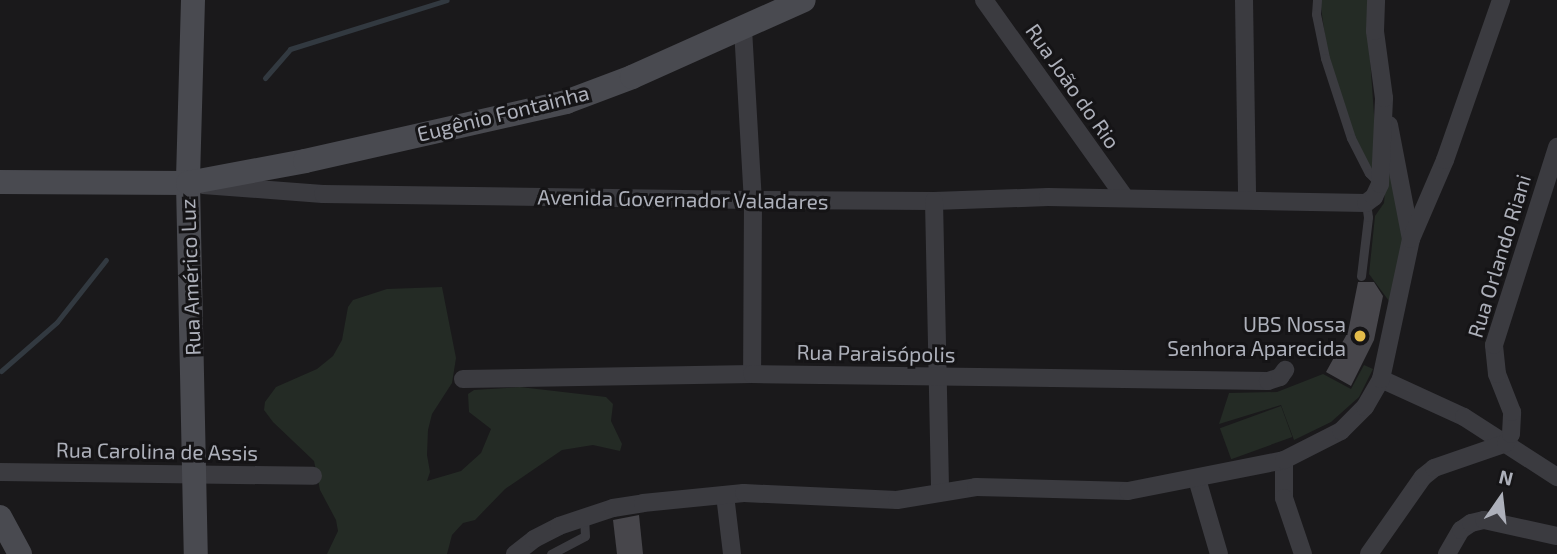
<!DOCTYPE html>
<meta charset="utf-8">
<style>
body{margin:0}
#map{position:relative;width:1557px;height:554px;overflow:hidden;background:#1a191b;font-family:"Exo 2",sans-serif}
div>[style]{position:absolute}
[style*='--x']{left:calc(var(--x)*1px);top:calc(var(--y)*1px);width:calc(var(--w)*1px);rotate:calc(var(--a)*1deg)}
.green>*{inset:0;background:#242b25;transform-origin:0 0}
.stream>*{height:5px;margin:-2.5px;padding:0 2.5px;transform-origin:2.5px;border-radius:2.5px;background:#323940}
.building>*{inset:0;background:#47464b}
.lane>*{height:9px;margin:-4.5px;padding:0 4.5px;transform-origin:4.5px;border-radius:4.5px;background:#3b3b40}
.street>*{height:18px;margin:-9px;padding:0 9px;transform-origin:9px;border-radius:9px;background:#3b3b40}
.secondary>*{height:24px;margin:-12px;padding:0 12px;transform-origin:12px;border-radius:12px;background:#494a50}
.dots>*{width:19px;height:19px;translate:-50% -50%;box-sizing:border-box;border:4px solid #151416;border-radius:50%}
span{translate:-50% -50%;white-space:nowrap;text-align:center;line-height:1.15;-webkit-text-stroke:6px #151416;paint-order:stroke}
.street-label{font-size:21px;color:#adb0ba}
.poi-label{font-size:21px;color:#adb0ba}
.right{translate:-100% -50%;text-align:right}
.north{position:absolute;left:1466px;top:463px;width:70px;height:70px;-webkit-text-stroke:5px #151416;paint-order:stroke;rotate:14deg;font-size:19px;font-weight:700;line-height:28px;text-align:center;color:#adb0ba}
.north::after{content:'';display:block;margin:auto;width:24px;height:32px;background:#adb0ba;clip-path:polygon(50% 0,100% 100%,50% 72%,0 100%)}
</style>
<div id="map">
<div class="green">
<div style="clip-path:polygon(1320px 0,1370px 0,1368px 30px,1378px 171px,1373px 173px,1353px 137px,1328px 58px)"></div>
<div style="clip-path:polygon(1387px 169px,1393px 169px,1407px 229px,1389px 301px,1369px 274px,1375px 216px,1384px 203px)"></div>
<div style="clip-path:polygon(442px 287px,456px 358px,452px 383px,432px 414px,428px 430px,427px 455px,430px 472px,427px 481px,461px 471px,481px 453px,491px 429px,469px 412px,468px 394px,474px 390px,520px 387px,606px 397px,613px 404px,611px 421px,622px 444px,620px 451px,593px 445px,562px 450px,505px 489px,475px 520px,463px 523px,452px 535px,447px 554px,327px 554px,338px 531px,336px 520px,320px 490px,314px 461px,273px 422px,264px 410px,265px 402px,276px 387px,317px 369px,333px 356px,342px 340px,348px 307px,353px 300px,387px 289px)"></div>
<div style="clip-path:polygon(1364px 365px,1373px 369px,1359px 397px,1331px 422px,1294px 440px,1281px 405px,1219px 424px,1229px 393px,1277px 392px,1323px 374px,1351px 389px)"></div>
<div style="left:1281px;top:406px;width:33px;height:65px;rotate:70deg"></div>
</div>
<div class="stream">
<div style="--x:265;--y:78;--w:38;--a:-49"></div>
<div style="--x:290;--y:49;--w:164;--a:-17.3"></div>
<div style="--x:1;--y:371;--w:74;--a:-41.2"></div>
<div style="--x:57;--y:322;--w:79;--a:-51.7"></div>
</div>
<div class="building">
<div style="clip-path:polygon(1358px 282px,1374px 282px,1383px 296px,1374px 340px,1351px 386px,1326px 372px,1348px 332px)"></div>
<div style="clip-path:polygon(639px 515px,643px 554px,617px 554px,613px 520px)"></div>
</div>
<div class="lane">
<div style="--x:1317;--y:0;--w:14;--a:94"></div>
<div style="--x:1316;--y:14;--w:45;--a:78.4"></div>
<div style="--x:1325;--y:58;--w:84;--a:72"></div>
<div style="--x:1351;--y:138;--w:39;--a:63"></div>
<div style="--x:1369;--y:173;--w:16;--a:45"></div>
<div style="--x:1361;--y:276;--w:59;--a:-83.2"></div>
<div style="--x:1368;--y:217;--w:14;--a:-98"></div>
<div style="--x:551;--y:554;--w:38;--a:-28"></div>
<div style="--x:585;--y:536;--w:20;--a:-93"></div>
</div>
<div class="street">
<div style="--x:984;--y:0;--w:243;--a:54.5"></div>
<div style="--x:1244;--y:0;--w:200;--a:89.1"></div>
<div style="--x:743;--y:29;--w:171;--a:86.7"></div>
<div style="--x:753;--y:200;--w:174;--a:90.3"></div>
<div style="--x:1389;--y:125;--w:116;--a:79.1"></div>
<div style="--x:203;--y:185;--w:120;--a:4.3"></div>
<div style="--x:323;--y:194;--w:430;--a:0.8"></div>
<div style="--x:753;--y:200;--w:181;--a:0.3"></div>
<div style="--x:934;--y:201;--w:114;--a:-2"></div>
<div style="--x:1048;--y:197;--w:318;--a:1.1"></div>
<div style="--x:1366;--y:203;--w:10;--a:-37"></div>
<div style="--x:1374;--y:197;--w:14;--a:-65"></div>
<div style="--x:1380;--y:184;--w:86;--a:-87.3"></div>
<div style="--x:1384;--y:98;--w:68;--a:-97.7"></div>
<div style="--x:1375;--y:31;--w:31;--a:-88"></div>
<div style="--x:934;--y:201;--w:290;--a:88.8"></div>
<div style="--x:463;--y:379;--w:289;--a:-1"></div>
<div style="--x:752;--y:374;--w:516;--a:0.78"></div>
<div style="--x:1268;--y:381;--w:13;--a:-18"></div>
<div style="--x:1280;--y:377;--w:9;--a:-54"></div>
<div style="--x:1381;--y:379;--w:91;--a:24.6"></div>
<div style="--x:1464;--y:417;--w:111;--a:32.8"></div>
<div style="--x:1284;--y:460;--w:38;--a:90"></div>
<div style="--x:1284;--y:498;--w:59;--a:71.3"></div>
<div style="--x:0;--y:472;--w:313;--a:0.7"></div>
<div style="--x:1197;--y:479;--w:78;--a:73.7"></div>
<div style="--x:725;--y:495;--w:59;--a:83.2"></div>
<div style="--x:515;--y:554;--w:24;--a:-38"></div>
<div style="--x:534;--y:539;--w:28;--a:-27"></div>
<div style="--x:559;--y:526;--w:57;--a:-18.4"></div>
<div style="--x:613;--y:508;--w:30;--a:-9"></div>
<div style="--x:643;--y:503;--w:101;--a:-5.7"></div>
<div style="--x:744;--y:493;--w:153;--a:2.6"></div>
<div style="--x:897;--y:500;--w:80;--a:-9.3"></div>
<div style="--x:976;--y:487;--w:152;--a:1.5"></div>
<div style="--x:1128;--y:491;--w:159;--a:-11.2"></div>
<div style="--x:1284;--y:460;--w:64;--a:-27"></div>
<div style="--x:1341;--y:431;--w:34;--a:-45"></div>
<div style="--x:1365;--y:407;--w:32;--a:-60"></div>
<div style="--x:1381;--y:379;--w:143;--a:-77.9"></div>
<div style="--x:1411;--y:239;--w:86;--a:-66.7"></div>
<div style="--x:1445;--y:160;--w:170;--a:-70.7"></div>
<div style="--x:1369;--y:554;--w:94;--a:-55"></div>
<div style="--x:1423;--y:477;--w:14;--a:-39"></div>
<div style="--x:1434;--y:468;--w:76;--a:-19.1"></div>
<div style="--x:1506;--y:443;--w:10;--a:-61"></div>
<div style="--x:1511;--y:434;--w:22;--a:-87"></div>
<div style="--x:1512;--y:412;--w:41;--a:-111.5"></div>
<div style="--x:1497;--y:374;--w:29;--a:-96"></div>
<div style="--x:1494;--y:345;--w:208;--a:-72.3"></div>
<div style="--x:1447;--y:554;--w:28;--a:-60"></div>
<div style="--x:1461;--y:530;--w:12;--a:-35"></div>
<div style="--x:1471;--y:523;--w:13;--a:-13"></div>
<div style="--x:1484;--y:520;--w:75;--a:12.4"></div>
</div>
<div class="secondary">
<div style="--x:193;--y:0;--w:183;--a:91.6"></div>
<div style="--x:188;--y:183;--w:371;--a:88.8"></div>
<div style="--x:0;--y:182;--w:188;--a:0.3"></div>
<div style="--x:188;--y:183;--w:119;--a:-10.6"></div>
<div style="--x:305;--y:161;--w:268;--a:-12.7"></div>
<div style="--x:566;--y:102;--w:71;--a:-20.7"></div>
<div style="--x:632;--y:77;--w:188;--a:-24.1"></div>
<div style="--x:0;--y:517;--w:42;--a:61.6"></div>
</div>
<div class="dots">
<div style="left:1360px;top:336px;background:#e3bb4a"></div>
</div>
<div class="street-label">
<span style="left:1073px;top:86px;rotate:55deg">Rua João do Rio</span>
<span style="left:503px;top:113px;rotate:-14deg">Eugênio Fontainha</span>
<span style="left:683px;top:199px;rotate:1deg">Avenida Governador Valadares</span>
<span style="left:1499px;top:256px;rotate:-73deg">Rua Orlando Riani</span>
<span style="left:190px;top:277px;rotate:-92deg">Rua Américo Luz</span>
<span style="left:876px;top:353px;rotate:1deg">Rua Paraisópolis</span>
<span style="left:157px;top:451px;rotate:1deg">Rua Carolina de Assis</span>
</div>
<div class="poi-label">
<span class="right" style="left:1346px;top:336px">UBS Nossa<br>Senhora Aparecida</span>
</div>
<div class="north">N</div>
</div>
